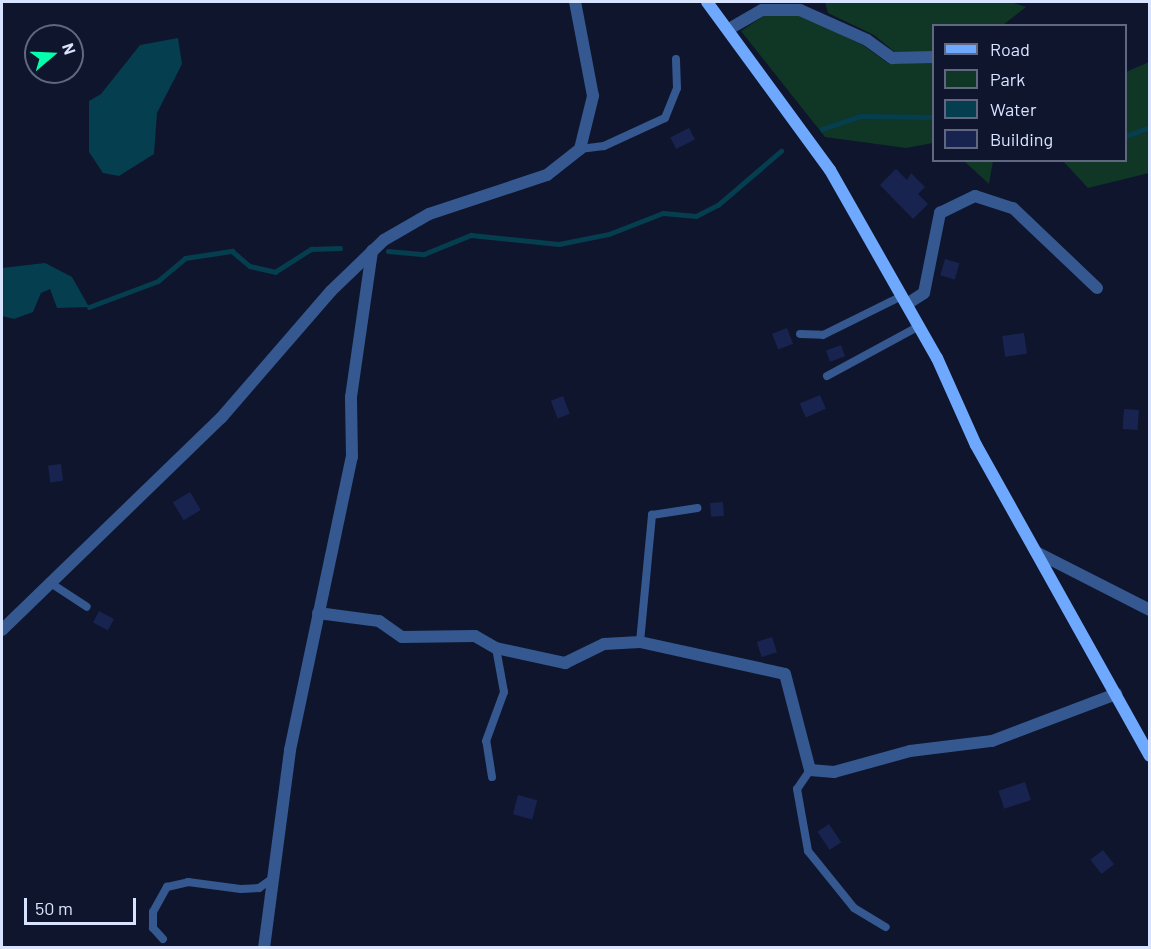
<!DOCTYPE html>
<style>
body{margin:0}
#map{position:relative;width:1151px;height:949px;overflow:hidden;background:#0e152c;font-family:Barlow,sans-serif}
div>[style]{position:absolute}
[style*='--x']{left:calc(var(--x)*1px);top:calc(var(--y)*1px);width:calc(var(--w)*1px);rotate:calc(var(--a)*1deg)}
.green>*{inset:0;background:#103625}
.water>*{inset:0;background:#053e4e}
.stream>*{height:4.5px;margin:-2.25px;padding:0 2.25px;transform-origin:2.25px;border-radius:2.25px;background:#053e4e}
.building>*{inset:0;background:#18244f;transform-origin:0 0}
.lane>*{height:8px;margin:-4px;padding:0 4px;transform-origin:4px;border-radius:4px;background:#34588f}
.street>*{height:12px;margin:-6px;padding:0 6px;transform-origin:6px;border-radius:6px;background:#34588f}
.secondary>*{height:12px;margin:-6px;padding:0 6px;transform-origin:6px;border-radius:6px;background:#6fa9ff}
span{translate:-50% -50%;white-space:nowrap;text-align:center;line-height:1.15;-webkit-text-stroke:6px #0e152c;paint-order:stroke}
.frame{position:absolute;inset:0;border:3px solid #d8e4ff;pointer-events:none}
.legend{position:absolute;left:932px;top:24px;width:195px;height:138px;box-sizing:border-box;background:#0e152c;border:2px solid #5f6880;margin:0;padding:8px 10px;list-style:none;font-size:18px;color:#d8e4ff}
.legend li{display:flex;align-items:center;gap:12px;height:30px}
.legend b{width:30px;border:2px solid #5f6880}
.north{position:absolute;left:24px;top:24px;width:60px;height:60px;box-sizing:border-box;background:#0e152c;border:2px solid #5f6880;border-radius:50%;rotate:71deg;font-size:16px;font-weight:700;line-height:24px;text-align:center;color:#d8e4ff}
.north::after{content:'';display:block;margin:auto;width:21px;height:27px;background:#04ffad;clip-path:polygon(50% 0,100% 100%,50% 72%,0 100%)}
.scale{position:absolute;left:24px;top:898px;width:112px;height:27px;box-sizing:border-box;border:3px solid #d8e4ff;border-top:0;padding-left:8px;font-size:18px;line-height:21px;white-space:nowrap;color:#d8e4ff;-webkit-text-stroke:4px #0e152c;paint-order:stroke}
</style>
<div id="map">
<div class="green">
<div style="clip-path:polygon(825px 2px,1011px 2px,1026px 7px,1003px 25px,934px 26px,933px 53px,897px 54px,874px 35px,828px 13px)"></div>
<div style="clip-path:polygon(765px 15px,802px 16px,863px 45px,889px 64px,933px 62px,933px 143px,906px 148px,825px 137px,741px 31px)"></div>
<div style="clip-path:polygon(1149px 62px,1149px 173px,1088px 188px,1063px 161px,1126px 160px,1126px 72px)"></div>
<div style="clip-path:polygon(964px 161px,993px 161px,989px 184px)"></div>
</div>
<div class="water">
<div style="clip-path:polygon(178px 38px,182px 64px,157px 113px,154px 154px,119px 176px,103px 173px,89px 152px,89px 101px,101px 94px,140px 45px)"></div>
<div style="clip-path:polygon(45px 263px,72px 277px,89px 307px,57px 308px,50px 289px,41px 293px,33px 312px,14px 319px,2px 316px,2px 268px)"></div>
</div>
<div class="stream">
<div style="--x:822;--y:129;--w:41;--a:-18.4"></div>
<div style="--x:861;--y:116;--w:73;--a:0.8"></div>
<div style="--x:1126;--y:136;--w:26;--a:-21"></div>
<div style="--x:388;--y:251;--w:36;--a:5"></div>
<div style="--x:424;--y:254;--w:51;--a:-22"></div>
<div style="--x:471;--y:235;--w:88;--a:5.8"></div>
<div style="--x:559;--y:244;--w:51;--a:-11.3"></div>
<div style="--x:609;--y:234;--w:58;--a:-21.3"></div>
<div style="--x:663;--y:213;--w:33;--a:5"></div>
<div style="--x:696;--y:216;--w:25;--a:-27"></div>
<div style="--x:718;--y:205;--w:83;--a:-40.6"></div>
<div style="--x:89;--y:307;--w:74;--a:-20.6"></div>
<div style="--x:158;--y:281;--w:35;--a:-40"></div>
<div style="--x:185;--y:258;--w:48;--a:-8.5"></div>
<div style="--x:232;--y:251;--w:23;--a:40"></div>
<div style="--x:250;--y:266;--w:26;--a:13"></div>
<div style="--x:275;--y:272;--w:43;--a:-32.6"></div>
<div style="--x:311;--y:249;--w:29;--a:-2"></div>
</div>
<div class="building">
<div style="left:689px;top:128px;width:13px;height:21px;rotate:63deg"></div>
<div style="clip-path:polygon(896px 169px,907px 180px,911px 173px,925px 187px,918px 194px,928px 204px,913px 219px,880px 185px)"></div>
<div style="left:945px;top:259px;width:15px;height:17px;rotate:16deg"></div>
<div style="left:787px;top:328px;width:17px;height:16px;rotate:69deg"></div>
<div style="left:1024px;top:333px;width:21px;height:22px;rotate:82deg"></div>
<div style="left:841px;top:345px;width:12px;height:16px;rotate:70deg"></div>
<div style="left:820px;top:395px;width:15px;height:22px;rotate:67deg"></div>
<div style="left:563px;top:396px;width:19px;height:13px;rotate:69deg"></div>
<div style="left:1124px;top:409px;width:15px;height:20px;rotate:4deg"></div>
<div style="left:61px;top:464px;width:17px;height:13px;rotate:83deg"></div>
<div style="left:190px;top:492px;width:21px;height:20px;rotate:59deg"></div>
<div style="left:723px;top:502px;width:14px;height:13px;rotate:86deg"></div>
<div style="left:99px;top:611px;width:17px;height:13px;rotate:28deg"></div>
<div style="left:772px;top:637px;width:16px;height:16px;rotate:72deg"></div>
<div style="left:1025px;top:782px;width:19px;height:28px;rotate:72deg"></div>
<div style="left:518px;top:795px;width:20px;height:20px;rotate:15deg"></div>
<div style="left:829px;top:824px;width:22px;height:14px;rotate:56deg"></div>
<div style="left:1103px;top:850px;width:18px;height:16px;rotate:52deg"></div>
</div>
<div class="lane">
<div style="--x:580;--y:149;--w:24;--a:-7"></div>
<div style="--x:604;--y:146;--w:67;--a:-24.7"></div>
<div style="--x:665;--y:118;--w:32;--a:-68"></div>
<div style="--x:677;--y:88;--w:29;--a:-92"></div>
<div style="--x:800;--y:334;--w:23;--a:2"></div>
<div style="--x:823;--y:335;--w:88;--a:-26.3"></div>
<div style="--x:827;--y:376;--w:105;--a:-28.5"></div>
<div style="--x:49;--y:582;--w:45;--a:33.3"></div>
<div style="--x:640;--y:642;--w:128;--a:-84.6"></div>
<div style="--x:652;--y:515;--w:46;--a:-8.8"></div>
<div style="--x:810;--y:770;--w:23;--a:124"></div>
<div style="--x:797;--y:789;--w:63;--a:79.9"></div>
<div style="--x:808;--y:851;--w:73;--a:51.1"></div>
<div style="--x:854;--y:908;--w:37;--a:31"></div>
<div style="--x:492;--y:777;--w:36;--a:-99"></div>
<div style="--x:486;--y:741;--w:52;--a:-69.8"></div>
<div style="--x:504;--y:692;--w:45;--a:-100.3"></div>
<div style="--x:163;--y:939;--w:15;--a:-132"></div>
<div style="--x:153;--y:928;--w:16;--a:-90"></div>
<div style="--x:153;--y:912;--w:29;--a:-61"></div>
<div style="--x:167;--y:887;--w:22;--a:-13"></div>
<div style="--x:188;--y:882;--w:53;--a:7.5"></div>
<div style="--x:241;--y:889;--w:18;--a:-3"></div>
<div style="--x:259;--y:888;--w:16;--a:-35"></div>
</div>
<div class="street">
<div style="--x:729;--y:29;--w:38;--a:-30"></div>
<div style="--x:762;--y:10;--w:38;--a:0"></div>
<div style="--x:800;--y:10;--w:73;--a:24.1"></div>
<div style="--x:867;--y:40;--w:31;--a:36"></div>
<div style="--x:892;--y:58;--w:42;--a:-1.4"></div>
<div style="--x:907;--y:304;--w:20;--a:-33"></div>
<div style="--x:924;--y:293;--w:82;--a:-78.7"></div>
<div style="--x:940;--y:213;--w:39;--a:-26"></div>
<div style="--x:975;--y:196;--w:40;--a:18"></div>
<div style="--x:1013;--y:208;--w:116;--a:43.6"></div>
<div style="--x:1036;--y:552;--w:128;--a:27"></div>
<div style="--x:318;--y:613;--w:62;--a:7.5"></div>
<div style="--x:379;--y:621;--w:28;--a:35"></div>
<div style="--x:402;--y:637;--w:73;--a:-0.8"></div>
<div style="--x:475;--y:636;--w:24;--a:30"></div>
<div style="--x:496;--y:648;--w:71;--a:12.3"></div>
<div style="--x:565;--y:663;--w:43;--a:-26"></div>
<div style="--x:604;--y:644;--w:36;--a:-3"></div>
<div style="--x:640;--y:642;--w:148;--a:12.4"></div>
<div style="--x:785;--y:674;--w:99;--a:75.4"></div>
<div style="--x:810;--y:770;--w:24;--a:5"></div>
<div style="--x:834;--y:772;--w:79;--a:-15.4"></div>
<div style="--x:910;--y:751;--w:83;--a:-7"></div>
<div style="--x:992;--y:741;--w:133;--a:-20.8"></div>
<div style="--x:2;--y:630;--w:305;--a:-44.1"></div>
<div style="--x:221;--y:418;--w:168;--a:-49.1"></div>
<div style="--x:331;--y:291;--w:74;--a:-43.9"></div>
<div style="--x:384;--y:240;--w:52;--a:-30"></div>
<div style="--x:429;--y:214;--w:124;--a:-18.3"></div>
<div style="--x:547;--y:175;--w:42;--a:-38.2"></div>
<div style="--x:580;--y:149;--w:55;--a:-76.2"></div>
<div style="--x:593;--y:96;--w:96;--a:-100.8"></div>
<div style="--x:264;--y:948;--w:200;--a:-82.5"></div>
<div style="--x:290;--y:750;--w:299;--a:-78.1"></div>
<div style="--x:352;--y:457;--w:60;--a:-91"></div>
<div style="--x:351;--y:397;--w:148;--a:-81.8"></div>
</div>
<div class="secondary">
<div style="--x:707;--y:2;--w:208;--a:53.8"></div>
<div style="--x:830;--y:170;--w:216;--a:60.4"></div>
<div style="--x:937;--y:358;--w:95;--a:65.9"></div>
<div style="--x:976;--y:445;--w:356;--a:60.8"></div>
</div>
<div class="frame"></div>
<ul class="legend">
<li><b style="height:8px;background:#6fa9ff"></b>Road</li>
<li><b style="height:16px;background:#103625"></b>Park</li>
<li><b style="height:16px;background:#053e4e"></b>Water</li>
<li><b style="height:16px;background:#18244f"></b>Building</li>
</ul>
<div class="north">N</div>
<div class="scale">50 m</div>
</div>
